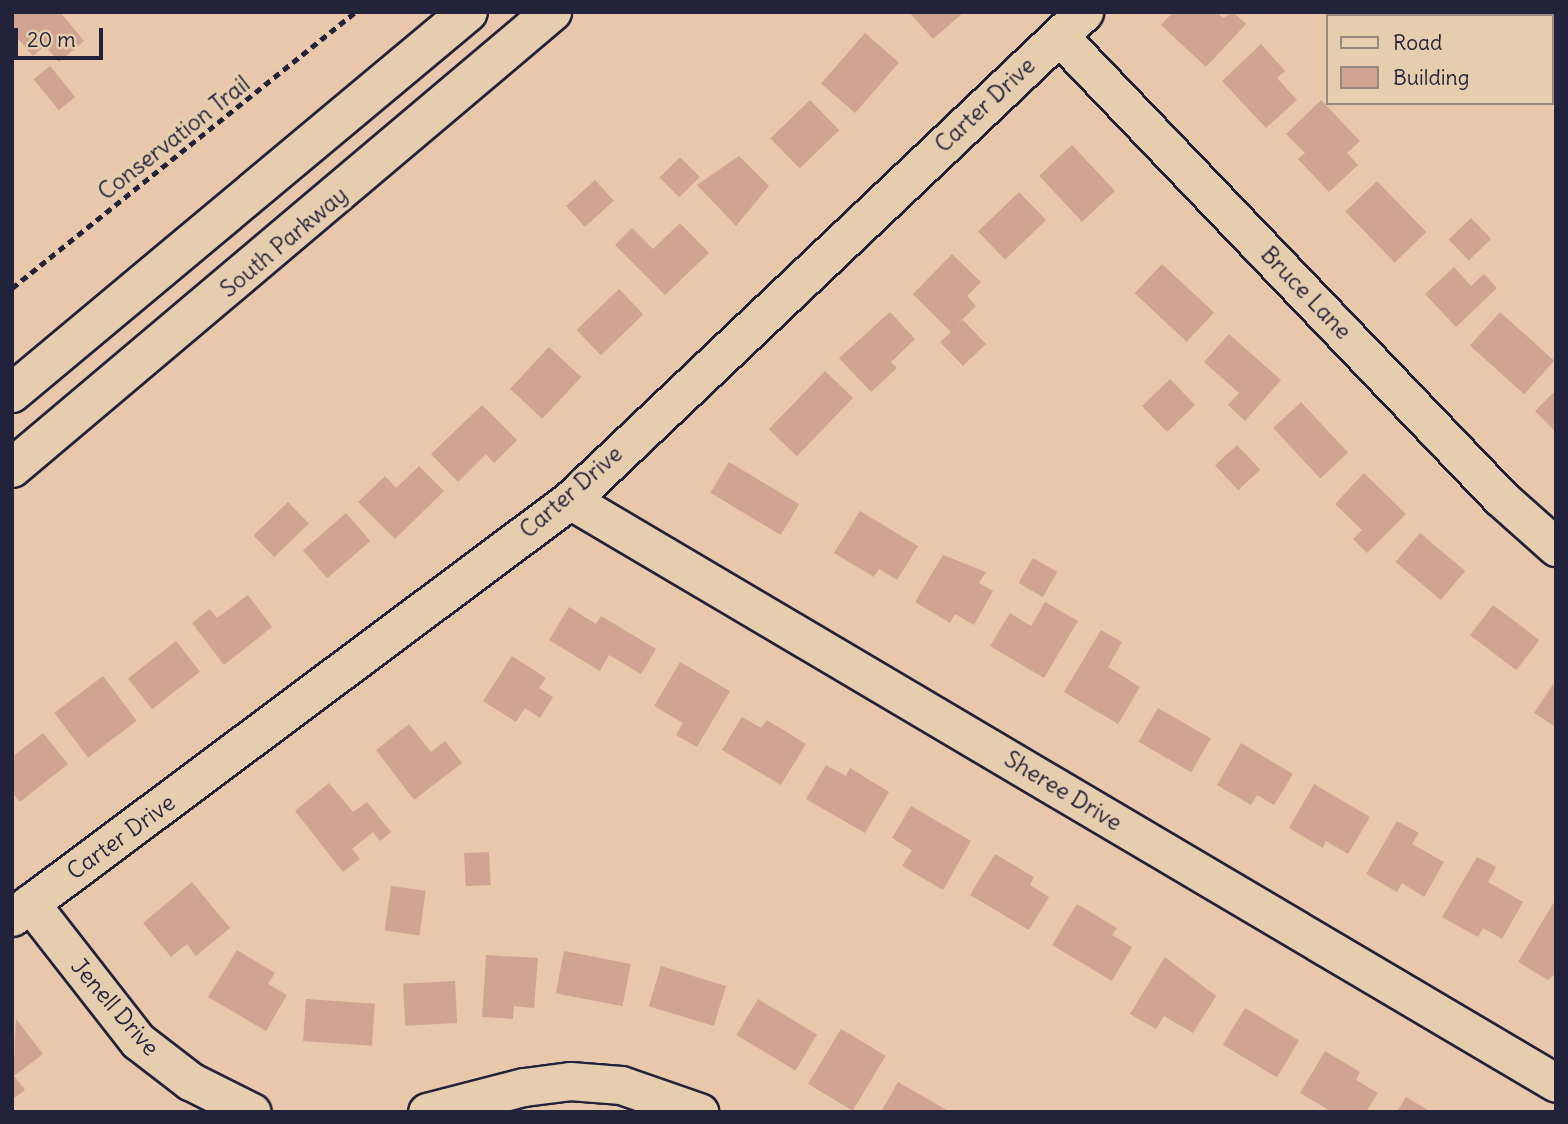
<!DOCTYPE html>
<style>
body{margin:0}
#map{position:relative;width:1568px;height:1124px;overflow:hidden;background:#e8c7aa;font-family:Delius,sans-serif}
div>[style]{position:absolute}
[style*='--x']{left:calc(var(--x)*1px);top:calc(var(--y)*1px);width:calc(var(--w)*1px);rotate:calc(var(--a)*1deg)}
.building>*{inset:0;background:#d1a392;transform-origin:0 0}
.path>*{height:4.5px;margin-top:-2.25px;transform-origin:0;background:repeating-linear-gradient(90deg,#22223b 0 7px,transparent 0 12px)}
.roads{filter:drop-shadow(2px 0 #22223b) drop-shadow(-2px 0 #22223b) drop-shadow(0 2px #22223b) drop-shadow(0 -2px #22223b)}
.minor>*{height:37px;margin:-18.5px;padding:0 18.5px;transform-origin:18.5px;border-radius:18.5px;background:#e6cdae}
.major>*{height:38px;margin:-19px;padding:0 19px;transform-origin:19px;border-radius:19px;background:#e6cdae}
span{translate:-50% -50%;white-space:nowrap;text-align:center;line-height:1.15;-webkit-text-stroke:7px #e6cdae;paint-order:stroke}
.street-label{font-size:23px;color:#22223b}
.frame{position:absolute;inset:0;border:14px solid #22223b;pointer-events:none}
.legend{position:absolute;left:1326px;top:14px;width:228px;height:91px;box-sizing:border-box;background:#e6cdae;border:2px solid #988980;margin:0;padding:9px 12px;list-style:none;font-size:21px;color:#22223b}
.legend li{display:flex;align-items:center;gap:14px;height:35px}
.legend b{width:35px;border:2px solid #988980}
.scale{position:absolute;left:14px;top:28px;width:89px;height:32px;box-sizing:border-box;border:4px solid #22223b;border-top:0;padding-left:9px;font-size:21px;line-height:24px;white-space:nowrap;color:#22223b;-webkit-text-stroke:5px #e6cdae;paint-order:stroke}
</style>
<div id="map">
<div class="building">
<div style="clip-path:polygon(12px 12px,60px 12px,84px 41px,59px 62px,45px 46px,33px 56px,12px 32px)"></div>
<div style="clip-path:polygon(909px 12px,964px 12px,933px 39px)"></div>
<div style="clip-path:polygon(1173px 12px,1217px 12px,1223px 18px,1233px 12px,1246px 24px,1206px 67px,1161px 25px)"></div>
<div style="clip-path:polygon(1496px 12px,1539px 12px,1537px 16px)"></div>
<div style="left:865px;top:33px;width:45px;height:67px;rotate:41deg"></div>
<div style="clip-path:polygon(1261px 44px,1285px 71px,1277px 78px,1297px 100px,1266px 128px,1222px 81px)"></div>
<div style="left:50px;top:66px;width:40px;height:21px;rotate:51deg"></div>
<div style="left:810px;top:100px;width:42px;height:55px;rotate:46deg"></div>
<div style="clip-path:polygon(1321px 100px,1360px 141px,1347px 153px,1358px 165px,1329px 192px,1298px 159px,1305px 153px,1286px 134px)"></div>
<div style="left:1072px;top:145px;width:63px;height:45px;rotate:47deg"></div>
<div style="clip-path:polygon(739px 156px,769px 186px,736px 226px,697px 185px)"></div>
<div style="left:680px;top:157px;width:28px;height:29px;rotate:45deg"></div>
<div style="left:595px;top:180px;width:28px;height:39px;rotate:48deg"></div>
<div style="left:1377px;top:181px;width:71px;height:44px;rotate:46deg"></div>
<div style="left:1019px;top:192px;width:39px;height:57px;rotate:46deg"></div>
<div style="left:1471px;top:218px;width:29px;height:31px;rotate:46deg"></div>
<div style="clip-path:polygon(680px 223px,709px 253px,665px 295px,615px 245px,632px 228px,653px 249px)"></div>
<div style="clip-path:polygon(952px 254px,981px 282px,967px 296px,976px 306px,956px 326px,963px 320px,986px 344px,963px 366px,940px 342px,951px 332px,913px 294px)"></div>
<div style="left:1162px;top:264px;width:71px;height:40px;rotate:43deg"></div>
<div style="clip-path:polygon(1454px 267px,1471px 286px,1484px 274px,1497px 288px,1456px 327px,1425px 294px)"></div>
<div style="left:619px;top:289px;width:35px;height:59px;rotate:46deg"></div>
<div style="clip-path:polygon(890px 312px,915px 339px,891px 362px,897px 368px,871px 392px,839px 358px)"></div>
<div style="left:1500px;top:312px;width:73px;height:45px;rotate:42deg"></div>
<div style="clip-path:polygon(1229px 334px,1281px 380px,1245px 421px,1228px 405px,1239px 393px,1204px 362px)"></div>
<div style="left:549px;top:347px;width:44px;height:57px;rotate:43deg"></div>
<div style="left:825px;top:371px;width:39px;height:81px;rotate:44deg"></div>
<div style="left:1170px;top:379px;width:36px;height:39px;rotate:46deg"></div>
<div style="clip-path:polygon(1556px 390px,1556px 432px,1535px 411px)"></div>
<div style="left:1301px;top:402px;width:69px;height:38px;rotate:47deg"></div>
<div style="clip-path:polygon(482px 405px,517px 440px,494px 463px,486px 454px,458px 482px,431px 454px)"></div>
<div style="left:1237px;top:445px;width:34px;height:30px;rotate:47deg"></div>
<div style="left:729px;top:462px;width:82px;height:36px;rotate:31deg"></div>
<div style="clip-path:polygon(419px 466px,444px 491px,395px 539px,358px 502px,385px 476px,396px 488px)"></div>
<div style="clip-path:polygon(1364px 473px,1406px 514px,1367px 553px,1353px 539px,1362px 530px,1335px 504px)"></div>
<div style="left:288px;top:502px;width:30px;height:48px;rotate:46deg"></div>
<div style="clip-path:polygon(860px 511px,918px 546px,897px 580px,879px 569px,874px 577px,834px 553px)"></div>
<div style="left:346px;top:513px;width:37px;height:57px;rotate:49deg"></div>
<div style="left:1420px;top:533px;width:59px;height:38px;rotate:40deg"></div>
<div style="clip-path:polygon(943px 555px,986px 572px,979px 583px,993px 591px,974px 625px,955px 614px,950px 623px,915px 602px)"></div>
<div style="left:1033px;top:558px;width:28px;height:29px;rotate:30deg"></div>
<div style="clip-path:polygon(248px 595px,272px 627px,224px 665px,192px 623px,210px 609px,217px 618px)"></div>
<div style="clip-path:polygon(1045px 602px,1078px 621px,1044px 678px,990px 646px,1010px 613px,1031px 626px)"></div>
<div style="left:1493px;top:605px;width:58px;height:38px;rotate:37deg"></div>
<div style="clip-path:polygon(569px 607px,596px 624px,601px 616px,656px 649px,641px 674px,609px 655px,600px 671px,549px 640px)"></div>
<div style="clip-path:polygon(1101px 630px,1122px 642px,1108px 667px,1140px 687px,1118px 724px,1064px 692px)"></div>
<div style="left:176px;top:641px;width:39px;height:61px;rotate:52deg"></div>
<div style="clip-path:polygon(512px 656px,546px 678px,539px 688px,553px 697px,540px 718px,525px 708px,516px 722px,483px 701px)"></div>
<div style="clip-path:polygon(680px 662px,730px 691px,697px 747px,676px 735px,683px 723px,654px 706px)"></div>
<div style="left:103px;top:676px;width:56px;height:61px;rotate:53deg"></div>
<div style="clip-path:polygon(1556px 680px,1556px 727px,1534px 713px)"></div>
<div style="left:1158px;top:708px;width:61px;height:39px;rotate:30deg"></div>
<div style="clip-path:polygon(742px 717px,761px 728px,767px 720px,806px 744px,781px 785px,722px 750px)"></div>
<div style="clip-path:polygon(409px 724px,431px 752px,445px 741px,462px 763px,414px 800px,376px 750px)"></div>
<div style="clip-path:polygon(43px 733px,68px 764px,20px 802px,12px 792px,12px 757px)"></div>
<div style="clip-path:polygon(1241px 743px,1293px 774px,1274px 805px,1257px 795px,1251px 805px,1217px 785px)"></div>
<div style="clip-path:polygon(826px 765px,846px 776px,850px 768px,889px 792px,865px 833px,806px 799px)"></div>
<div style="clip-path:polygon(329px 783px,353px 812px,367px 802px,391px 832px,380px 841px,373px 832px,352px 849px,360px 859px,343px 872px,295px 811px)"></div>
<div style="clip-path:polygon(1314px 784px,1370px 817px,1348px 854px,1326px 841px,1323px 848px,1289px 828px)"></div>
<div style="clip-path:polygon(911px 806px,971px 841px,943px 890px,902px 866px,912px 850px,892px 838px)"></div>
<div style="clip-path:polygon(1397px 821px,1419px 833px,1412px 844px,1444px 862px,1424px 897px,1402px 883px,1397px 892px,1366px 874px)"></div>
<div style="left:489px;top:852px;width:33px;height:25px;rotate:87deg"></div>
<div style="clip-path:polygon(995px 854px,1034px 877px,1030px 885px,1049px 897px,1029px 930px,970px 895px)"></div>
<div style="clip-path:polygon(1477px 857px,1496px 867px,1488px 882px,1523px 902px,1502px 939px,1483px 928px,1478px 937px,1442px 917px)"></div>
<div style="clip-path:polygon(192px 882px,230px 928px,196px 956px,187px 944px,171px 957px,143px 923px)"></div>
<div style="left:391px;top:886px;width:35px;height:45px;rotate:8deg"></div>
<div style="clip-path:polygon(1556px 899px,1556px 973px,1548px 980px,1518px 962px)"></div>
<div style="clip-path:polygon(1077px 904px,1117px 928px,1112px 935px,1132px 947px,1112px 981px,1052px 945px)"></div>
<div style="clip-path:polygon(237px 950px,275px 973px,268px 984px,287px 995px,266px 1031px,208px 997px)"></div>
<div style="left:564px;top:951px;width:68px;height:43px;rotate:11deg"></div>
<div style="clip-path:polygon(486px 955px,538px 958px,534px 1008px,514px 1006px,513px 1019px,482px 1017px)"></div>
<div style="clip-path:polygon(1165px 957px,1216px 996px,1193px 1033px,1164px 1016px,1156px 1029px,1130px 1014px)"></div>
<div style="left:661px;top:966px;width:68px;height:42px;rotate:17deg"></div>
<div style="left:455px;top:981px;width:42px;height:52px;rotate:87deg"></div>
<div style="left:306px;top:999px;width:69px;height:42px;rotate:4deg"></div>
<div style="left:758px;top:999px;width:69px;height:42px;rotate:31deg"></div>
<div style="left:1245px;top:1008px;width:63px;height:43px;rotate:31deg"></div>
<div style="clip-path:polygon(16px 1019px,43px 1054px,14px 1076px,25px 1090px,12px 1100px)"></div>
<div style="left:841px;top:1029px;width:52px;height:64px;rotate:31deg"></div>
<div style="clip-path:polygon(1325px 1051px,1360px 1072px,1356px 1080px,1378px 1093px,1366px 1112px,1332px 1112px,1300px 1093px)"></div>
<div style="clip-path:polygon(898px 1082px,950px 1112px,881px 1112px)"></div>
<div style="clip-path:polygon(1406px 1097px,1431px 1112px,1397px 1112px)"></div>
</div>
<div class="path">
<div style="--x:12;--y:288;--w:440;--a:-38.8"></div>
</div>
<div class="roads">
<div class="minor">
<div style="--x:1059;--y:36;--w:639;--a:46.27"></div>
<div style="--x:1501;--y:498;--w:74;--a:41.7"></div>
<div style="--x:570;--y:500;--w:1145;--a:30.59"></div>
<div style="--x:30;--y:903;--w:175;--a:52"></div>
<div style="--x:138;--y:1041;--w:66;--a:37.6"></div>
<div style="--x:190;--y:1081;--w:69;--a:26.6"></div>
<div style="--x:12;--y:917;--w:697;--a:-36.77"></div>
<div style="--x:570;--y:500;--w:709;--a:-43.51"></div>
<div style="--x:427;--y:1112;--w:100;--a:-14.5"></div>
<div style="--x:524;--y:1087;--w:46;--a:-7.4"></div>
<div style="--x:570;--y:1081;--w:51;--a:4.5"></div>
<div style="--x:621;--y:1085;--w:83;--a:19.1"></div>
</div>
<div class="major">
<div style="--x:12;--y:393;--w:594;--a:-39.88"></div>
<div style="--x:12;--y:468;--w:707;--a:-40.18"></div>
</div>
</div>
<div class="street-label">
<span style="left:985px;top:105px;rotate:-43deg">Carter Drive</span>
<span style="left:174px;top:138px;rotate:-38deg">Conservation Trail</span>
<span style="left:284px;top:242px;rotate:-40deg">South Parkway</span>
<span style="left:1306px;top:293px;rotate:46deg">Bruce Lane</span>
<span style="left:571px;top:492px;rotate:-41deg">Carter Drive</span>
<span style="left:1063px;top:791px;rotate:31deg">Sheree Drive</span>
<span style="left:121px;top:837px;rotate:-36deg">Carter Drive</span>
<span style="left:115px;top:1007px;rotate:49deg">Jenell Drive</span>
</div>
<div class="frame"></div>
<ul class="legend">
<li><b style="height:9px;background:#e6cdae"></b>Road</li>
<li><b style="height:19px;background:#d1a392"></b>Building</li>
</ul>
<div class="scale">20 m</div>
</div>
